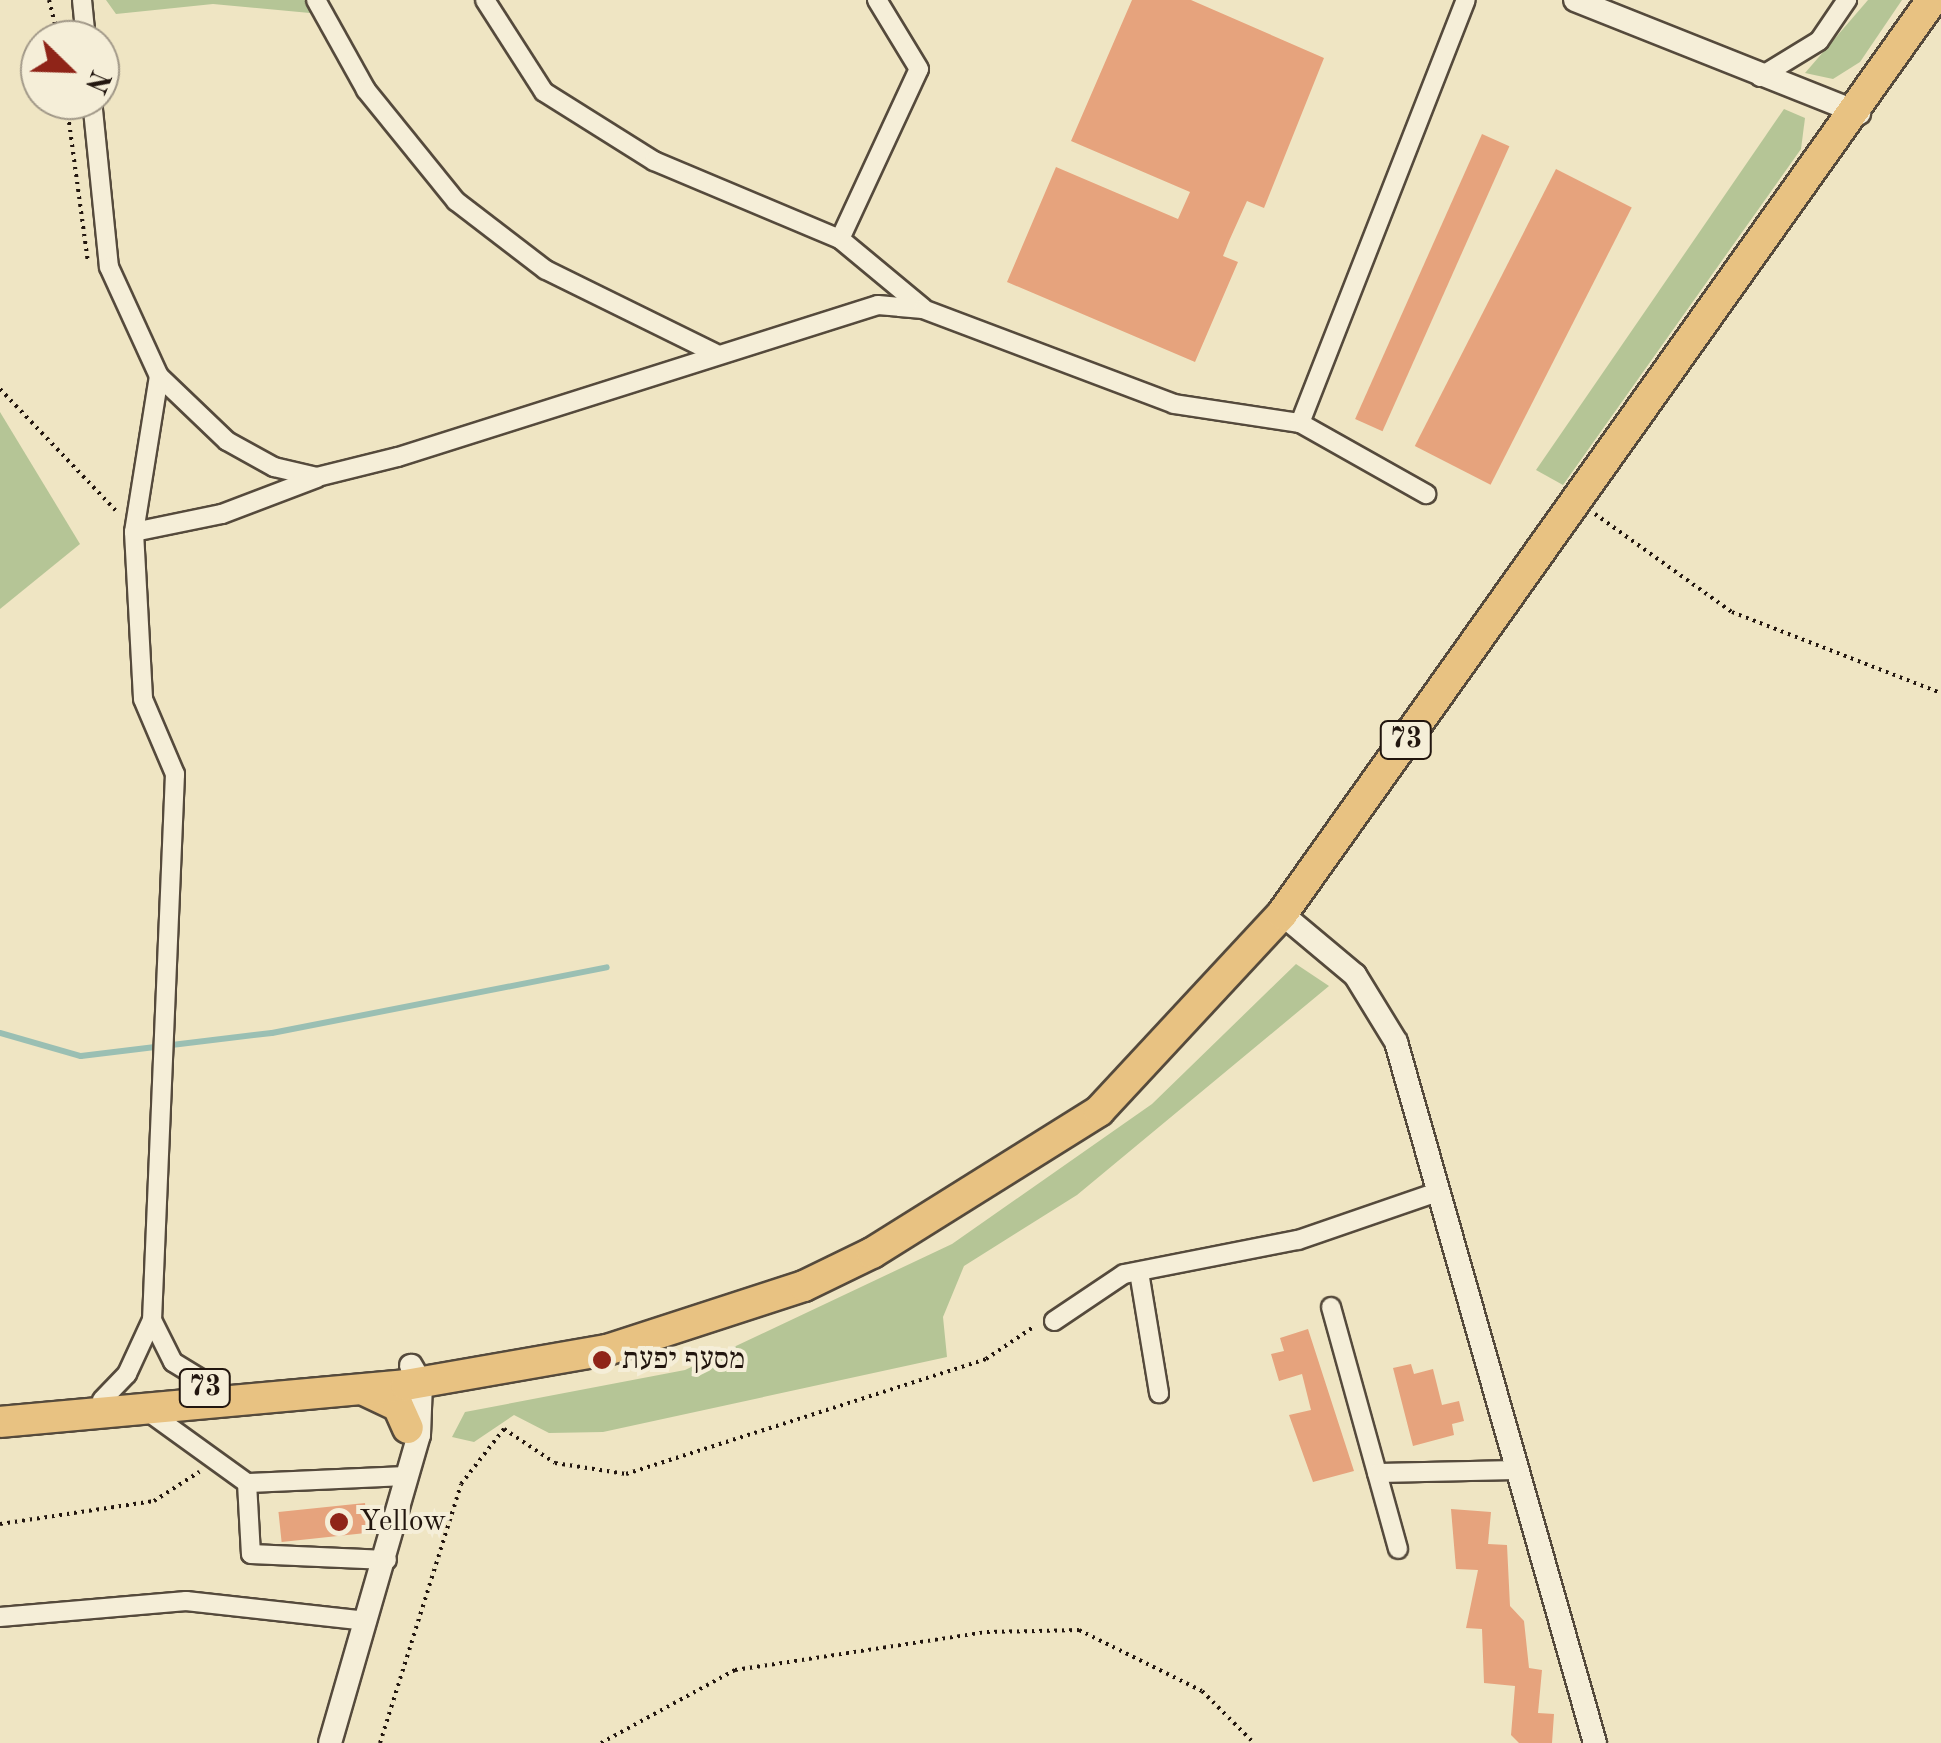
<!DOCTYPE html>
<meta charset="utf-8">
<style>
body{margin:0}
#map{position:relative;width:1941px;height:1743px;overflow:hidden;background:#efe5c3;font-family:"Old Standard TT","Frank Ruhl Libre",serif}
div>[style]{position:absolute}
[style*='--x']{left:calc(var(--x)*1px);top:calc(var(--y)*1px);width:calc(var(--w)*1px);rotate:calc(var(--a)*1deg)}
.green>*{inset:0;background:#b5c596}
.stream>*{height:6px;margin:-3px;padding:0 3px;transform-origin:3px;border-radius:3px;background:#9abfb3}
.building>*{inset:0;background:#e6a37d;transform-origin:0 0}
.path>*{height:4px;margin-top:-2px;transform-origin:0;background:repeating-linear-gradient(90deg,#22160f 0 2.5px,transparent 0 7.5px)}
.roads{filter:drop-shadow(2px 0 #554a3c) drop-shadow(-2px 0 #554a3c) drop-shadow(0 2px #554a3c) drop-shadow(0 -2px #554a3c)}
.minor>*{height:18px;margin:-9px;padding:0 9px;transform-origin:9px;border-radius:9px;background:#f5eed8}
.tertiary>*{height:22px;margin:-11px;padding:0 11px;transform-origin:11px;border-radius:11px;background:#f5eed8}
.trunk>*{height:30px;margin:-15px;padding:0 15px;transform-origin:15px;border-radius:15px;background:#e8c282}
.dots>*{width:28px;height:28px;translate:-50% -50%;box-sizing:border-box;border:5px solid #f5eed8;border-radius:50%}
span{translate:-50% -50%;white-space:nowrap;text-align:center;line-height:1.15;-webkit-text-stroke:8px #f5eed8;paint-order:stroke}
.shield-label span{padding:2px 8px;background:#f5eed8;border:2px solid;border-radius:8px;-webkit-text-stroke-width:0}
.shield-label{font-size:28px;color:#22160f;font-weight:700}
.poi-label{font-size:30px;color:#22160f}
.left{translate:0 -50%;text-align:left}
.north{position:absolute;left:20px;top:20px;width:100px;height:100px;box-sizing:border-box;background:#f5eed8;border:2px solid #a19888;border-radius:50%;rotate:113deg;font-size:28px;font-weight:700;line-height:40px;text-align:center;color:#22160f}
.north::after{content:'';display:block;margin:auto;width:35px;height:45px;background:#8f2418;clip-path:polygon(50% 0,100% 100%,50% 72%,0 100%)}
</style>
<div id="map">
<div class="green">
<div style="clip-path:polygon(106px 0,310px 0,310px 13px,213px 4px,116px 14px)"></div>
<div style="clip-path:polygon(1868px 0,1902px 0,1860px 62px,1833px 79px,1805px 73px)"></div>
<div style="clip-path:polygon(1784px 109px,1805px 118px,1801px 149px,1563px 485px,1536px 470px)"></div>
<div style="clip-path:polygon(0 412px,80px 544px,0 609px)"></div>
<div style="clip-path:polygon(1296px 964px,1329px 986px,1077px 1195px,964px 1266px,943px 1317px,947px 1357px,603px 1432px,549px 1433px,514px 1415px,474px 1442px,452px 1437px,465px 1412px,685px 1370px,952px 1244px,1152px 1104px)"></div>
</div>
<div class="stream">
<div style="--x:0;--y:1033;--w:84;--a:15.9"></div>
<div style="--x:81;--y:1056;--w:192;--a:-6.9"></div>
<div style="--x:272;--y:1033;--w:341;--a:-11.1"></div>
</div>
<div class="building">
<div style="clip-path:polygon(1132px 0,1191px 0,1324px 58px,1264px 208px,1247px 201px,1229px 241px,1223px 256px,1238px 262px,1195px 362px,1007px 282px,1056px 167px,1178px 219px,1190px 192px,1071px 141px)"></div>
<div style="left:1482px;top:134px;width:30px;height:312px;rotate:24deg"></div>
<div style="left:1556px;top:169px;width:85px;height:311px;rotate:27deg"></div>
<div style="clip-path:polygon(1308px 1329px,1354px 1471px,1313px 1482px,1289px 1415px,1311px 1410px,1302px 1374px,1279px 1381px,1271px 1354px,1284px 1351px,1280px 1338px)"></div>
<div style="clip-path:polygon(1411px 1364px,1414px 1374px,1433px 1369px,1442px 1405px,1459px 1401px,1464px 1421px,1452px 1424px,1454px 1435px,1413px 1446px,1393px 1368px)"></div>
<div style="left:365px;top:1503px;width:30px;height:87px;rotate:84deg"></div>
<div style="clip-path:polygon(1451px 1509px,1491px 1512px,1488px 1544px,1507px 1545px,1510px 1606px,1524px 1621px,1529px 1668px,1542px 1670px,1538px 1713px,1554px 1714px,1552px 1743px,1519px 1743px,1511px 1735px,1515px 1686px,1484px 1683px,1482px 1629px,1466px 1628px,1478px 1570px,1456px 1569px)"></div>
</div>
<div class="path">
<div style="--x:49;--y:0;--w:41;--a:76"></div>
<div style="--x:66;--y:100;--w:164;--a:82.3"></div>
<div style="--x:0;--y:389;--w:171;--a:46.4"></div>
<div style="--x:1595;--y:514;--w:168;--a:35.6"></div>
<div style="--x:1732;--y:612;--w:224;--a:21.2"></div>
<div style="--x:0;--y:1524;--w:156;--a:-8.5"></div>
<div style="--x:154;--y:1501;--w:54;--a:-32.8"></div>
<div style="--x:380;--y:1743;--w:271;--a:-72.6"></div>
<div style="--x:461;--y:1484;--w:70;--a:-52"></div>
<div style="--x:504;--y:1429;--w:61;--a:33.7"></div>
<div style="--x:555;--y:1463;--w:72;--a:8.8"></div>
<div style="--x:626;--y:1474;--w:378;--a:-17.7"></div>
<div style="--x:986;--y:1359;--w:59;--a:-34"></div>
<div style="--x:601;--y:1743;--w:153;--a:-28.6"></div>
<div style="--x:735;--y:1670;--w:255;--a:-8.6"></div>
<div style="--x:987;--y:1632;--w:92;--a:-1.2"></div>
<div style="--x:1079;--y:1630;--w:137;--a:26.4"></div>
<div style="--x:1202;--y:1691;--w:74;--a:45"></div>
</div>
<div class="roads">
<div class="minor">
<div style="--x:82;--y:0;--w:40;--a:84.3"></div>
<div style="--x:316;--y:0;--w:103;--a:60.9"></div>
<div style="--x:366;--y:90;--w:143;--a:51"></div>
<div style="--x:456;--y:201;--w:113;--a:37.5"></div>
<div style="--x:546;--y:270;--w:188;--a:26.2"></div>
<div style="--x:485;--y:0;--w:109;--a:57.3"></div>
<div style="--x:544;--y:92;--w:130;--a:32.1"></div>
<div style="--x:654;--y:161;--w:202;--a:22.8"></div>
<div style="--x:840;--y:239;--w:108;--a:39.7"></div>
<div style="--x:1760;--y:77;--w:69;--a:-31.4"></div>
<div style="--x:1819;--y:41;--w:50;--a:-55.7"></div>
<div style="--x:92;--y:100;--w:168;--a:84.2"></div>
<div style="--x:109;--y:267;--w:120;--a:65.4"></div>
<div style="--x:159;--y:376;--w:94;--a:43.7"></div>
<div style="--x:227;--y:441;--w:54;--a:29"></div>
<div style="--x:274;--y:467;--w:44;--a:13.1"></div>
<div style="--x:317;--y:477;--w:83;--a:-13.9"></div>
<div style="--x:398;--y:457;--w:503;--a:-17.57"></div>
<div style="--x:878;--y:305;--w:45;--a:5.1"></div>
<div style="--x:923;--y:309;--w:268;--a:20.7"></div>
<div style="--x:1174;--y:404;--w:127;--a:8.6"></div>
<div style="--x:1300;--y:423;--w:454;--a:-68.6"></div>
<div style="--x:840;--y:239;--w:187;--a:-65.1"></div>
<div style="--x:919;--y:69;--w:81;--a:-121.3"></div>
<div style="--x:159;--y:376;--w:158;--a:99.1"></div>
<div style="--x:134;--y:532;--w:90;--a:-11.6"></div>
<div style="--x:222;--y:514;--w:102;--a:-20.8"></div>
<div style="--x:1300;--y:423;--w:145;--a:29.4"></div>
<div style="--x:134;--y:532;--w:167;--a:86.9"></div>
<div style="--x:143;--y:699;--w:82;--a:66.9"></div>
<div style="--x:175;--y:774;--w:546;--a:92.41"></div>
<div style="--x:152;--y:1320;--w:47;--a:63.4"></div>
<div style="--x:173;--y:1362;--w:48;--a:31.4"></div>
<div style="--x:1139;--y:1272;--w:123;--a:80.6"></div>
<div style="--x:1331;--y:1307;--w:251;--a:74.5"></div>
<div style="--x:1054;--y:1321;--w:84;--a:-33.9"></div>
<div style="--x:1124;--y:1274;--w:177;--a:-11.1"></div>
<div style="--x:1298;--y:1240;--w:150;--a:-19"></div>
<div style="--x:102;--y:1400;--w:36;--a:-46"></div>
<div style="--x:127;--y:1374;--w:60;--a:-65.2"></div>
<div style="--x:150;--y:1413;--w:120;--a:35.8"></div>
<div style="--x:247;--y:1483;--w:161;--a:-2.5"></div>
<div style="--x:1377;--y:1473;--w:141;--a:-1.2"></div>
<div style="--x:247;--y:1483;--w:71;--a:86.8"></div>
<div style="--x:251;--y:1554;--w:136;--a:2.5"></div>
<div style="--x:0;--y:1617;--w:187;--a:-4.9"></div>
<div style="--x:186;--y:1601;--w:182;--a:6.3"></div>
</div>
<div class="tertiary">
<div style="--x:1575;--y:0;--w:306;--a:21.7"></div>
<div style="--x:1282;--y:914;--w:95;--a:39.9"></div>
<div style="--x:1355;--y:975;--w:79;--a:58.5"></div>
<div style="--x:1396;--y:1042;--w:729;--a:74.15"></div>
<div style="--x:330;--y:1743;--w:321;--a:-73.9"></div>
<div style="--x:419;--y:1435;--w:52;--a:-87.8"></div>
<div style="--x:421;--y:1383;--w:20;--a:-120"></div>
</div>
<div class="trunk">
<div style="--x:366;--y:1391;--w:35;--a:25"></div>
<div style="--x:398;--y:1406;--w:24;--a:66"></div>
<div style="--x:0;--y:1422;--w:408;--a:-5.2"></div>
<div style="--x:406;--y:1385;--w:204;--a:-9.9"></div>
<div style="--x:607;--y:1350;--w:207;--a:-18"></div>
<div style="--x:804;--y:1286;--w:76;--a:-25.9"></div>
<div style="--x:872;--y:1253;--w:268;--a:-32"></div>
<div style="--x:1099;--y:1111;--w:269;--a:-47.1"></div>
<div style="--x:1282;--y:914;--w:1122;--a:-54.58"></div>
</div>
</div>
<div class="dots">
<div style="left:602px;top:1360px;background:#8f2418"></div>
<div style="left:339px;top:1522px;background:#8f2418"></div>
</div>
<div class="shield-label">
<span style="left:1406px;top:740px">73</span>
<span style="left:205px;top:1388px">73</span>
</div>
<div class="poi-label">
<span class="left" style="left:622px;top:1360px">מסעף יפעת</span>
<span class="left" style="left:359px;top:1522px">Yellow</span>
</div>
<div class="north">N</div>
</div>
